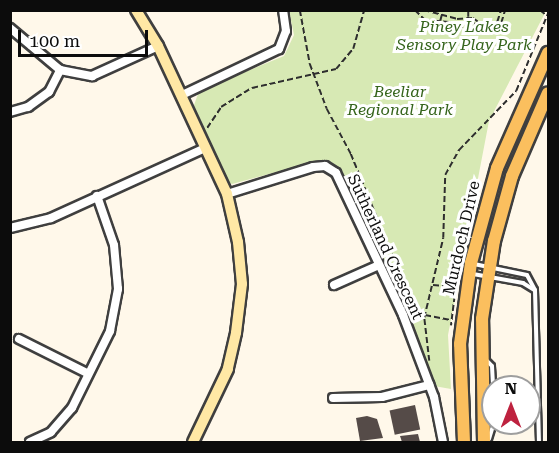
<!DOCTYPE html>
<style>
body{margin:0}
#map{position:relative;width:559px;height:453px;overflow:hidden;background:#fff8ea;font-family:"Roboto Serif",serif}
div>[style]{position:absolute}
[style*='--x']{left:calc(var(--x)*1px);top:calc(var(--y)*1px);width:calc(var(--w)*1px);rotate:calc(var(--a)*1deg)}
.green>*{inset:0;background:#d7e9b4}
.building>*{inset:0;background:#554b48;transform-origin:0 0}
.path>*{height:1.5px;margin-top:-0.75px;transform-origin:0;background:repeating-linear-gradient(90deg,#2e2e2e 0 6px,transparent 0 9px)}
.roads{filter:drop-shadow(2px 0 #3f3f3f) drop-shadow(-2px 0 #3f3f3f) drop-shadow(0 2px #3f3f3f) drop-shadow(0 -2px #3f3f3f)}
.lane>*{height:4px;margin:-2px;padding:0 2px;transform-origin:2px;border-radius:2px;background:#fff}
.street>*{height:8px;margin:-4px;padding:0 4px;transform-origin:4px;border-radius:4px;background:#fff}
.secondary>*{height:10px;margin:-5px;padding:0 5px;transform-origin:5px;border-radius:5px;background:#ffe8a5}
.primary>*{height:12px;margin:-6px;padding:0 6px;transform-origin:6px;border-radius:6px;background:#fbbf5e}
.path-bridge>*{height:1.5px;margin-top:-0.75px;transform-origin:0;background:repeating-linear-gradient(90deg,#2e2e2e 0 6px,transparent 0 9px)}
span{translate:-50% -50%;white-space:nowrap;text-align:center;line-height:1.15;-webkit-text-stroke:6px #fff;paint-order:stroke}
.park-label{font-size:16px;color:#35641b;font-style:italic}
.street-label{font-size:16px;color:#0c0c0c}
.frame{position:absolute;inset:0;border:12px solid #0c0c0c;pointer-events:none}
.north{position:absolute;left:481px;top:375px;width:60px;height:60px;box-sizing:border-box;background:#fff;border:2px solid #9e9e9e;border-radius:50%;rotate:0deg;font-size:16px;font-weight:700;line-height:24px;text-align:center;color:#0c0c0c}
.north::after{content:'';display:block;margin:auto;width:21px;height:27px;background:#be223f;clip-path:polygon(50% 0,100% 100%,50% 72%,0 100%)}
.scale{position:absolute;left:18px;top:30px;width:130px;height:27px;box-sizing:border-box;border:3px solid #0c0c0c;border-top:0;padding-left:8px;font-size:18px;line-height:21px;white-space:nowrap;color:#0c0c0c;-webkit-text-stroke:4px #fff;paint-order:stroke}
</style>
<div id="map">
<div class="green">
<div style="clip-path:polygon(289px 11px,546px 11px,489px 121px,448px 335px,451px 389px,434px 386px,410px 316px,333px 164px,318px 161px,232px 184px,226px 181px,193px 108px,199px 91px,284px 56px,294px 35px)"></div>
</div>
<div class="building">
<div style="left:415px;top:405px;width:25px;height:26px;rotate:78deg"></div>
<div style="clip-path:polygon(367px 416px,377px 419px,383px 438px,360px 441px,356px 418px)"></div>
<div style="clip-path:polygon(418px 434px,420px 442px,402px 442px,400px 436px)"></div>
</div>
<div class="path">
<div style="--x:300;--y:10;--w:55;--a:79.5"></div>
<div style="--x:310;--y:64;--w:48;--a:69.3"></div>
<div style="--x:327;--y:109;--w:51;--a:61.9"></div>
<div style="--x:351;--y:154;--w:158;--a:67.7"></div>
<div style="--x:411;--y:300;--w:21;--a:47"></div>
<div style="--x:425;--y:315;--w:26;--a:11"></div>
<div style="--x:415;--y:10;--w:14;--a:45"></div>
<div style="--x:425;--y:20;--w:24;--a:5"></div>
<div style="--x:449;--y:22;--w:29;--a:22"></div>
<div style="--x:476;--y:33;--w:27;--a:-22"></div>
<div style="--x:501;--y:23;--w:14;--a:-73"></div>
<div style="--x:424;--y:10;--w:34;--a:15"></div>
<div style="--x:457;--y:19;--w:16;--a:-4"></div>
<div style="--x:473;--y:18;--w:14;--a:36"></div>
<div style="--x:484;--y:26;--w:14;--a:-17"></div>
<div style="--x:497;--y:22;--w:13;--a:-72"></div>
<div style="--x:540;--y:10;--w:8;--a:40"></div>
<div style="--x:468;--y:17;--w:7;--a:-90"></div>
<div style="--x:470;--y:22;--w:21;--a:19"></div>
<div style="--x:207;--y:128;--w:25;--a:-56"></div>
<div style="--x:221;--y:107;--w:36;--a:-32"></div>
<div style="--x:252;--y:88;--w:86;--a:-12.7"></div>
<div style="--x:336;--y:69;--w:26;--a:-50"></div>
<div style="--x:353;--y:49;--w:41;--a:-74.2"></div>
<div style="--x:433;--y:285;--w:23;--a:5"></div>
<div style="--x:456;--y:287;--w:39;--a:97"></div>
<div style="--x:429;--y:361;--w:43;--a:-96.6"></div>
<div style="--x:424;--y:318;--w:82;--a:-76.6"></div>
<div style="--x:443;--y:238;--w:63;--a:-88.2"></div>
<div style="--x:445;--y:175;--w:29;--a:-61"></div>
<div style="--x:459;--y:150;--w:82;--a:-46"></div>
<div style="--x:516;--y:91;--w:84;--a:-67.7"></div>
</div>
<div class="roads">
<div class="lane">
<div style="--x:474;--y:264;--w:54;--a:11.7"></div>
<div style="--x:527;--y:275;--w:17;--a:62"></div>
<div style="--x:535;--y:290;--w:152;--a:88.5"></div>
<div style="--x:473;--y:274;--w:51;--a:10.2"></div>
<div style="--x:523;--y:283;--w:13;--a:32"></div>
<div style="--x:486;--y:360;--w:8;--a:45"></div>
<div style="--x:492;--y:366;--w:21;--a:87"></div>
<div style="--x:489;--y:439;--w:17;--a:-73"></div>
</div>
<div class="street">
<div style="--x:10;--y:28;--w:65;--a:40"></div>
<div style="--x:60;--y:70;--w:33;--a:11"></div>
<div style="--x:92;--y:76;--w:72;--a:-24.4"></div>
<div style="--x:182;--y:95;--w:107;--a:-25.4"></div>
<div style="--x:279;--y:49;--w:19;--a:-69"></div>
<div style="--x:286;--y:31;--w:21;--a:-98"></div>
<div style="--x:10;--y:112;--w:19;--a:-16"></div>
<div style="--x:28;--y:107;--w:26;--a:-36"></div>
<div style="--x:49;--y:92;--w:25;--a:-63"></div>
<div style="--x:227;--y:194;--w:90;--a:-17.4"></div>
<div style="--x:313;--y:167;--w:12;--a:-5"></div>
<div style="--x:325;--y:166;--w:13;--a:32"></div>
<div style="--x:336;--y:173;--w:157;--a:64.7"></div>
<div style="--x:403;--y:315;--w:88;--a:69.3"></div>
<div style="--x:434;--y:397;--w:46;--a:78.7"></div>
<div style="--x:10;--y:228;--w:42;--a:-13.7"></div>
<div style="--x:51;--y:218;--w:169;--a:-24.4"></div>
<div style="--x:334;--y:285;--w:49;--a:-24"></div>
<div style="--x:19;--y:339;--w:76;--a:26.6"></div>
<div style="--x:333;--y:398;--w:49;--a:-1.2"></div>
<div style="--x:382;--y:397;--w:49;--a:-14.3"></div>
<div style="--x:30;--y:442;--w:23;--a:-25"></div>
<div style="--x:51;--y:432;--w:32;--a:-49"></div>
<div style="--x:72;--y:408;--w:86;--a:-63.7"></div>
<div style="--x:110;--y:331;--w:43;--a:-79.2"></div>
<div style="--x:118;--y:289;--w:44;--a:-95.2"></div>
<div style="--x:114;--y:245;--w:52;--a:-109.1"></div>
</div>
<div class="secondary">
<div style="--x:136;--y:10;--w:42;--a:58.6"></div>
<div style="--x:158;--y:46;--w:163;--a:65"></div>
<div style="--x:227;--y:194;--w:49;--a:77.1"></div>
<div style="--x:238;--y:242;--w:42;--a:84.6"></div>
<div style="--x:242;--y:284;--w:49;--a:97"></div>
<div style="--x:236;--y:333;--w:37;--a:103"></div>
<div style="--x:228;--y:369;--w:81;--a:115.6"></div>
</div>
<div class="primary">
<div style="--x:464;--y:442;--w:98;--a:-92.3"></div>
<div style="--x:460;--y:344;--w:82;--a:-82.3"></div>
<div style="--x:471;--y:263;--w:98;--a:-74.7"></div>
<div style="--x:497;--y:168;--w:126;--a:-66.1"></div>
<div style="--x:484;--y:442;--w:123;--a:-90.9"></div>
<div style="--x:482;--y:319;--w:79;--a:-81.3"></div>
<div style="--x:494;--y:241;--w:67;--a:-74.5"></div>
<div style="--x:512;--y:176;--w:90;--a:-66.6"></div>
</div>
</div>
<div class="path-bridge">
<div style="--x:468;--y:17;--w:5;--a:68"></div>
<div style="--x:440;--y:21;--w:11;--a:-75"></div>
</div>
<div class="park-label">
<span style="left:464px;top:36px">Piney Lakes<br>Sensory Play Park</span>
<span style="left:400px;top:101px">Beeliar<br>Regional Park</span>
</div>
<div class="street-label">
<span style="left:462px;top:238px;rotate:-77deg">Murdoch Drive</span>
<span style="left:385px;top:247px;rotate:65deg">Sutherland Crescent</span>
</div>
<div class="frame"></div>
<div class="north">N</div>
<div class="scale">100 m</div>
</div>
